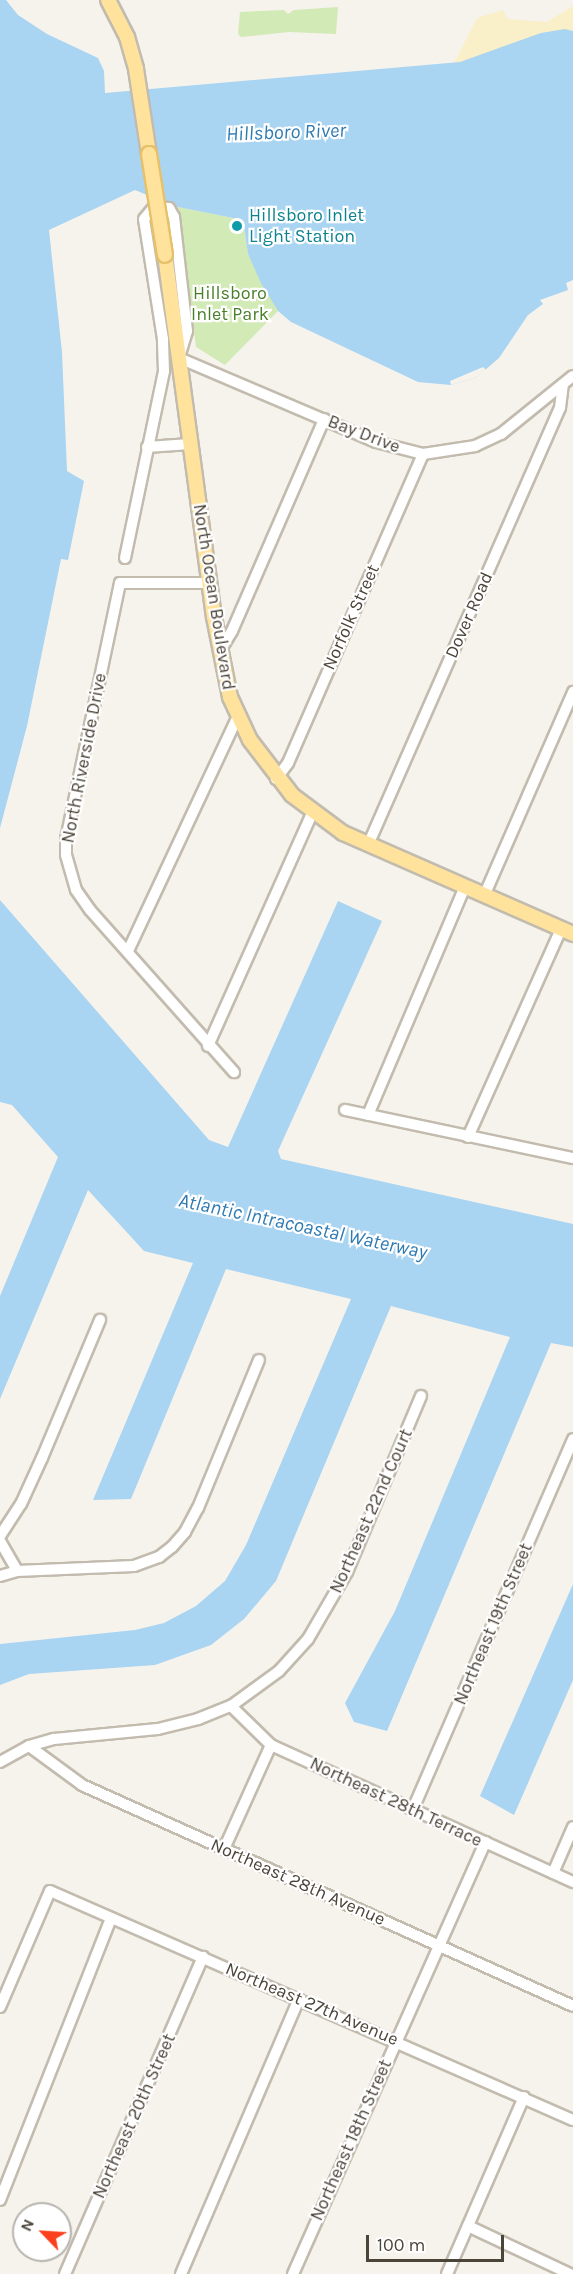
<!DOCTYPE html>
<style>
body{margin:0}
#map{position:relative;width:573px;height:2274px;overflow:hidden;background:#f6f3ec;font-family:Karla,sans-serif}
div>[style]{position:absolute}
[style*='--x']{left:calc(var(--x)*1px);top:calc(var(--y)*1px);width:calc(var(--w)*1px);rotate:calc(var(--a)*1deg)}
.green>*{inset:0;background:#d2eab5}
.sand>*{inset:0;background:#f9efc9}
.water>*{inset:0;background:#a9d4f2}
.pier>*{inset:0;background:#f6f3ec}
.roads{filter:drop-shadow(2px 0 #c2bbae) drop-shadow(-2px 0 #c2bbae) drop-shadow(0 2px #c2bbae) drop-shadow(0 -2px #c2bbae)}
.minor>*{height:10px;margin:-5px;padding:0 5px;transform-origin:5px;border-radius:5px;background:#fff}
.major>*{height:14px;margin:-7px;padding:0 7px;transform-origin:7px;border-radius:7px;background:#ffe39c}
.bridges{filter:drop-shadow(2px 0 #e6c16a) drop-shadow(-2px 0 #e6c16a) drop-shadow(0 2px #e6c16a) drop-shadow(0 -2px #e6c16a)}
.major-bridge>*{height:14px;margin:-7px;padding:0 7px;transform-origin:7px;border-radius:7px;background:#ffe39c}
.dots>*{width:16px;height:16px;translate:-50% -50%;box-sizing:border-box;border:3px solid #fff;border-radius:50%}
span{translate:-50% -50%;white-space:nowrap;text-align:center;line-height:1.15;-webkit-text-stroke:4.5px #fff;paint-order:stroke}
.culture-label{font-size:18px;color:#0d838f}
.left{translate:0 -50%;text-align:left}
.park-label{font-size:18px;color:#4a7f2a}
.street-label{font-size:18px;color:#4b4439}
.water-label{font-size:20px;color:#2e7ab2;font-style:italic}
.north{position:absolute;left:12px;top:2202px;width:60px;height:60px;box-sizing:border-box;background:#fff;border:2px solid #b7b4b0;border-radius:50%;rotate:295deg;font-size:16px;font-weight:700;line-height:24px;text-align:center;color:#4b4439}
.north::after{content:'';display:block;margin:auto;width:21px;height:27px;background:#fc3f1d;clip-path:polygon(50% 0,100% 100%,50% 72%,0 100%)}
.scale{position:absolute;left:366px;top:2235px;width:138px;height:27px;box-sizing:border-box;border:3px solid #4b4439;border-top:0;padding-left:8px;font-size:18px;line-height:21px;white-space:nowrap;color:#4b4439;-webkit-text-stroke:4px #fff;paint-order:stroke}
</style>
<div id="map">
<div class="green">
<div style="clip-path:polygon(338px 7px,336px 34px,289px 32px,241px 37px,238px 34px,240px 12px,284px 10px,288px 14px,294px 10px)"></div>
<div style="clip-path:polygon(178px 207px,243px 220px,248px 254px,278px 311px,225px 365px,196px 347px)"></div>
</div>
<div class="sand">
<div style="clip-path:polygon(573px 6px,573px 57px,454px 63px,477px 18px,503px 10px,508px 19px,547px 22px)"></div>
</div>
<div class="water">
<div style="clip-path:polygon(0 0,6px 0,18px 15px,47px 34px,98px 58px,104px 71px,105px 93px,460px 62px,541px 33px,565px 29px,573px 31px,573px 292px,551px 298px,528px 315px,499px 358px,477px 377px,451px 385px,418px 382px,291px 322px,278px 311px,261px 283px,248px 254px,243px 220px,173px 206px,135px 190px,49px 230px,62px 352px,67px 471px,84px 481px,68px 560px,61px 559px,27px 726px,0 828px)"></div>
<div style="clip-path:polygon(0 900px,209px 1140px,228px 1147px,338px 901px,382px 921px,278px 1151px,281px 1159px,573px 1224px,573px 1347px,551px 1343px,387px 1731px,354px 1722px,345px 1703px,395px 1611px,510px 1337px,391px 1306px,276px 1581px,244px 1619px,211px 1645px,155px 1665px,29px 1674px,0 1685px,0 1644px,135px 1630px,164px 1623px,196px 1606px,225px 1581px,246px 1545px,351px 1299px,226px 1269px,131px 1499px,93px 1500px,193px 1263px,144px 1251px,88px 1190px,0 1399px,0 1296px,58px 1157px,12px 1105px,0 1102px)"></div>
<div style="clip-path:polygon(573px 1584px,573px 1680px,514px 1815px,480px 1796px)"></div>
</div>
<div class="pier">
<div style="clip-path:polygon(573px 280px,573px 292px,543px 304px,540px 300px,568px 290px,566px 283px)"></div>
<div style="clip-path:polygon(483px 367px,486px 370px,477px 377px,451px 385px,450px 381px)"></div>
</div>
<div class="roads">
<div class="minor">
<div style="--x:147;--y:447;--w:43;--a:-4"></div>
<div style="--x:125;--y:558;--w:191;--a:-78.2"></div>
<div style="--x:164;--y:371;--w:32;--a:-92"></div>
<div style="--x:163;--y:339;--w:121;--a:-99"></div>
<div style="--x:144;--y:219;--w:16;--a:-50"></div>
<div style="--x:154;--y:207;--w:15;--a:4"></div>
<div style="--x:169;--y:208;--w:10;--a:61"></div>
<div style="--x:174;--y:217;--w:115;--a:83.5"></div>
<div style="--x:187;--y:331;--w:28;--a:107"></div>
<div style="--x:179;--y:358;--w:214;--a:23.1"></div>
<div style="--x:376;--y:442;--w:49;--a:14.3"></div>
<div style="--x:423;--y:454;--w:53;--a:-8.7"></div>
<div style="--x:475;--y:446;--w:29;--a:-25"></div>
<div style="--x:501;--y:434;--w:92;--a:-38.9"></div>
<div style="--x:209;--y:583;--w:89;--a:180"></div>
<div style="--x:120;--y:583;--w:262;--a:101.9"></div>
<div style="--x:66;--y:839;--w:16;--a:90"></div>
<div style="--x:66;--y:855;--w:36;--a:74"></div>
<div style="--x:76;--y:890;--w:24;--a:55"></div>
<div style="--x:90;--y:910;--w:217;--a:48.4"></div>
<div style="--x:220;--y:651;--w:23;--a:-59"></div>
<div style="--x:232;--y:631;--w:231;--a:-66.5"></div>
<div style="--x:276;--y:779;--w:20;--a:-53"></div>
<div style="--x:288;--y:763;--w:337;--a:-66.4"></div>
<div style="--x:368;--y:845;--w:477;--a:-66.3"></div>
<div style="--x:560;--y:408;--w:24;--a:-83"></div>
<div style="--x:484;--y:896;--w:223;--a:-66.4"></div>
<div style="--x:128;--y:951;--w:259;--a:-64.9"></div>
<div style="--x:208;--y:1046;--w:255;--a:-65.9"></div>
<div style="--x:345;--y:1110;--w:233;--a:11.9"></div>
<div style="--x:368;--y:1115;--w:248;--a:-67"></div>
<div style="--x:468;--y:1137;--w:228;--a:-65.9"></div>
<div style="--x:0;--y:1536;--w:38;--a:-57"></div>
<div style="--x:21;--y:1504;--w:51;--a:-65.5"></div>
<div style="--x:42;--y:1458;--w:150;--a:-67.2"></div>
<div style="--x:0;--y:1541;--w:34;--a:60"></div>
<div style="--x:0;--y:1576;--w:18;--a:-16"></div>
<div style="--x:17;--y:1571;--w:117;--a:-2.4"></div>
<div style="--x:134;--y:1566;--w:27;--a:-20"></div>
<div style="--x:159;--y:1557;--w:16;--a:-38"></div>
<div style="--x:172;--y:1547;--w:20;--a:-49"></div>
<div style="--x:185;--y:1532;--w:27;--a:-62"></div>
<div style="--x:198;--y:1508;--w:160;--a:-67.6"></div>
<div style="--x:231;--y:1706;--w:56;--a:44.3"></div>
<div style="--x:271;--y:1745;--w:332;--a:24.4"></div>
<div style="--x:29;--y:1746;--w:66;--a:36.3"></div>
<div style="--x:82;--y:1785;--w:538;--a:24.23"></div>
<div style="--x:0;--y:1762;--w:33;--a:-29"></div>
<div style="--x:29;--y:1746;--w:26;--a:-16"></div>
<div style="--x:54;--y:1739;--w:104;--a:-5.5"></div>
<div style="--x:158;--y:1729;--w:41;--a:-14"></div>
<div style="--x:198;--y:1719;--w:35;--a:-22"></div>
<div style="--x:231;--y:1706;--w:59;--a:-36.1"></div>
<div style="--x:279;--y:1671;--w:43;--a:-47.8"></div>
<div style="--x:308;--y:1639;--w:78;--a:-59.8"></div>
<div style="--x:347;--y:1572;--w:191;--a:-67.2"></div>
<div style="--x:413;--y:1809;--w:403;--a:-66.6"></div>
<div style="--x:224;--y:1849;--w:114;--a:-65.7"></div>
<div style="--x:553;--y:1873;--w:50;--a:-66.5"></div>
<div style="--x:0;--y:2007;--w:126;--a:-66.7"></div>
<div style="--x:50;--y:1891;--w:571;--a:23.65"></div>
<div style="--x:0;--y:2200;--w:303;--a:-68.5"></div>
<div style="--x:468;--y:2226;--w:113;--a:25.2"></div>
<div style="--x:65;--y:2274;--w:346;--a:-66.5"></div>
<div style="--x:181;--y:2274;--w:299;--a:-66.8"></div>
<div style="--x:293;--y:2274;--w:473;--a:-66"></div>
<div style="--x:447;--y:2274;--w:193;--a:-66.5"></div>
</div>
<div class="major">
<div style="--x:108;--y:0;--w:42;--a:62.8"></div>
<div style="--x:127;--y:37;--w:33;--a:74"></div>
<div style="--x:136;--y:69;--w:86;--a:81.3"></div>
<div style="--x:165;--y:255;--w:365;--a:82.3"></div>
<div style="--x:214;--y:617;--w:82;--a:78.7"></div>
<div style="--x:230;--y:697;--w:47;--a:65.1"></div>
<div style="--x:250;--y:740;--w:69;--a:52.6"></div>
<div style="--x:292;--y:795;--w:64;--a:36.7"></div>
<div style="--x:343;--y:833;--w:251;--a:23.7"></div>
</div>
</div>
<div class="bridges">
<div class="major-bridge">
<div style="--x:149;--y:154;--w:102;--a:81"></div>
</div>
</div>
<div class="dots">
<div style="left:237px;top:226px;background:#0f9aa8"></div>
</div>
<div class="culture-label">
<span class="left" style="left:249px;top:226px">Hillsboro Inlet<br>Light Station</span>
</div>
<div class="park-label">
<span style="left:230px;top:304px">Hillsboro<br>Inlet Park</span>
</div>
<div class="street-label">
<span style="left:364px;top:434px;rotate:21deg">Bay Drive</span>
<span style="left:214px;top:597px;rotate:81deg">North Ocean Boulevard</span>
<span style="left:469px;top:615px;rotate:-66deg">Dover Road</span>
<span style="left:351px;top:617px;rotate:-66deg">Norfolk Street</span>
<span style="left:84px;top:758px;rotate:-79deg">North Riverside Drive</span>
<span style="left:371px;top:1511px;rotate:-66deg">Northeast 22nd Court</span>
<span style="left:493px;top:1624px;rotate:-67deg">Northeast 19th Street</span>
<span style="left:396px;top:1802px;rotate:25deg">Northeast 28th Terrace</span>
<span style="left:298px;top:1882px;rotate:24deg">Northeast 28th Avenue</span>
<span style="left:312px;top:2004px;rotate:23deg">Northeast 27th Avenue</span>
<span style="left:134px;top:2116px;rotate:-66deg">Northeast 20th Street</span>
<span style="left:351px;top:2140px;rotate:-66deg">Northeast 18th Street</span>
</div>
<div class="water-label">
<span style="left:286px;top:132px;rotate:-2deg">Hillsboro River</span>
<span style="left:303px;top:1226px;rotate:12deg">Atlantic Intracoastal Waterway</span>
</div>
<div class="north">N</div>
<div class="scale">100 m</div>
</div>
